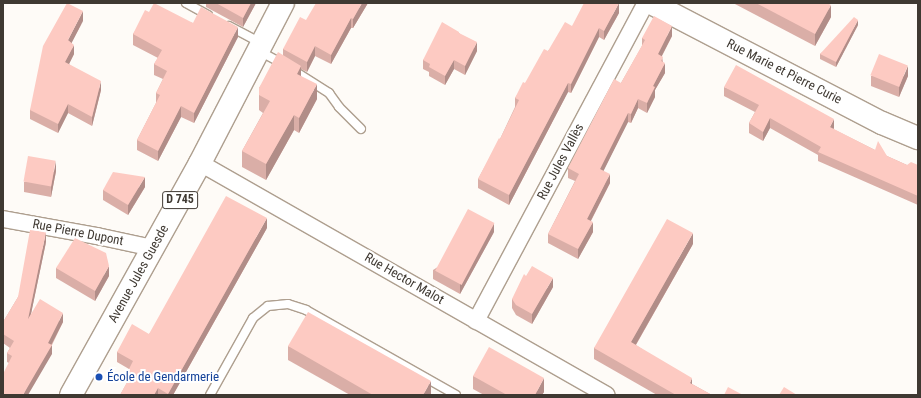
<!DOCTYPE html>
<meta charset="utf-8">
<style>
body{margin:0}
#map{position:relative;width:921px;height:398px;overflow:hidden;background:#fefbf7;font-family:"Roboto Condensed",sans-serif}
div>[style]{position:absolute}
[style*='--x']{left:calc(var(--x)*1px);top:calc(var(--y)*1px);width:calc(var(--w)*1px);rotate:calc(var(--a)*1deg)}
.roads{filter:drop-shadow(1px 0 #ae9f8f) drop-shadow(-1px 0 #ae9f8f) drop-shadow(0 1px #ae9f8f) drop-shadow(0 -1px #ae9f8f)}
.lane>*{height:8px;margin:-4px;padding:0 4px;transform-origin:4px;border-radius:4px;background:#fff}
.street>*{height:16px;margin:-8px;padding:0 8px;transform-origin:8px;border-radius:8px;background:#fff}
.secondary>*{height:22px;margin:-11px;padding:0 11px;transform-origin:11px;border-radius:11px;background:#fff}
.primary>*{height:22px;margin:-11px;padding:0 11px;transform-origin:11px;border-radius:11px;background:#fff}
.wall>*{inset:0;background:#daaea7}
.shaded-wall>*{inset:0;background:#b18d88}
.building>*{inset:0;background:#fdcac2;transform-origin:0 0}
.dots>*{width:11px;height:11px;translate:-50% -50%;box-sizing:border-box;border:2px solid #fff;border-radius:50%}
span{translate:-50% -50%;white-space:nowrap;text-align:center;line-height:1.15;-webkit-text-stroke:4px #fff;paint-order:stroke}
.shield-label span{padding:1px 3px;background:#fff;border:1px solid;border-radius:3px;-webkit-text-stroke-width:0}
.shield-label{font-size:12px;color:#3f3932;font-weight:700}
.street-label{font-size:13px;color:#3f3932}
.transit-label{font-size:13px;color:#164399}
.left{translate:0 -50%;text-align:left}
.frame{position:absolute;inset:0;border:4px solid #3f3932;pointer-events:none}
</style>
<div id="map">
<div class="roads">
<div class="lane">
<div style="--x:186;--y:3;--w:25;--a:29"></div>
<div style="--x:229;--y:26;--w:36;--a:28"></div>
<div style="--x:259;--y:51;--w:27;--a:28"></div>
<div style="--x:293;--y:70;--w:43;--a:32.6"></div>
<div style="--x:329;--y:93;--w:17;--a:54"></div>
<div style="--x:339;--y:107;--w:31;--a:45"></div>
<div style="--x:210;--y:395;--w:88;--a:-60.8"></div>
<div style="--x:253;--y:318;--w:19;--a:-39"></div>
<div style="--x:268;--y:306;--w:20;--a:-6"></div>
<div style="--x:288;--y:304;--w:19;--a:18"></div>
<div style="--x:306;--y:310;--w:172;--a:29.5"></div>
</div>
<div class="street">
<div style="--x:200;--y:163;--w:468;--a:29.7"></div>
<div style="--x:3;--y:219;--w:96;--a:10.3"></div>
<div style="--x:97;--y:236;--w:57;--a:12.1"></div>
<div style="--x:476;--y:321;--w:361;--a:-61.9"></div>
</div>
<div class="secondary">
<div style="--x:651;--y:3;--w:260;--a:27.5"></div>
<div style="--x:882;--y:123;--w:39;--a:23"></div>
</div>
<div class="primary">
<div style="--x:71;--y:395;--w:265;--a:-60.9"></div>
<div style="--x:200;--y:163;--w:180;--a:-62.6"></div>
</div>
</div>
<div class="wall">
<div style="clip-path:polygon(206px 3px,256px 3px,243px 27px,206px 7px)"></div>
<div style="clip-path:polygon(368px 3px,353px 28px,351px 28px,331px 64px,315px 56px,307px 72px,301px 69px,301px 76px,317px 99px,299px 133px,294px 130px,266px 180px,242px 167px,242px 151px,263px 113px,259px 110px,259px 88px,283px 55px,283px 49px)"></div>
<div style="clip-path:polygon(733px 3px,827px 3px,831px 17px,815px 46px)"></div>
<div style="clip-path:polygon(149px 12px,193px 23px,238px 37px,194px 123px,181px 117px,158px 161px,137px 150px,137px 140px,156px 103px,156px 93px,163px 79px,154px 75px,154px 64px,158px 58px,133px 45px,133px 34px)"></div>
<div style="clip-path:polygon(619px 13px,604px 40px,599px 37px,571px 93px,568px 92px,509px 205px,478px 188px,478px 179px,500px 139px,515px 107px,515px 98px,548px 51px,572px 26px)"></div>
<div style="clip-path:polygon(83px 21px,71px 43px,74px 54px,69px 64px,101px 90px,92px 126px,68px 113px,58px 133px,30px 119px,30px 110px)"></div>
<div style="clip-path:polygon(858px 25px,836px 67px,820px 59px,820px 54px)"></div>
<div style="clip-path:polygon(459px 33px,477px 51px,465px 75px,454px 69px,445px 85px,429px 76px,429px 72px,423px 69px,423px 60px)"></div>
<div style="clip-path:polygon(672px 36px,662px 56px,665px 73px,655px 90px,655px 97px,647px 113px,638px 108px,631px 123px,628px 122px,603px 171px,610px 183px,591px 221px,593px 232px,578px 259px,548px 243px,548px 234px,575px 181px,568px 178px,568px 168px,621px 83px,642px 46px,642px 38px)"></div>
<div style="clip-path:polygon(871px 76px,908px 76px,899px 97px,871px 86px)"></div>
<div style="clip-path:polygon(724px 87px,834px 128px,833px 129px,887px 156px,907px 165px,918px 165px,918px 205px,818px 161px,818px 155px,770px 128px,763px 141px,749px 133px,749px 123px,755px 112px,724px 96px)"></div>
<div style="clip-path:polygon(56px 171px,51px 197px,24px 192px,24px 182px)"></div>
<div style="clip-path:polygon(145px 187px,128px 215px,103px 200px,103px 190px)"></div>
<div style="clip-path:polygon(267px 228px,173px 395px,120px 395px,128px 381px,128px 371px,129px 369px,117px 362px,117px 352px,149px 334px)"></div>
<div style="clip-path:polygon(494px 232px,460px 294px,433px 279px,433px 270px)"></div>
<div style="clip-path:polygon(46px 242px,31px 314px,63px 322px,52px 345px,52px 354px,9px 363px,7px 362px,7px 353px,10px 348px,3px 343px,3px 322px,18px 297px)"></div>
<div style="clip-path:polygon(693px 244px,636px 345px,692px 384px,712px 395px,657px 395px,594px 359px,594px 348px)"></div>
<div style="clip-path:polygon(56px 268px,109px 276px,95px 301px,56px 278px)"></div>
<div style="clip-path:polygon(553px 287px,532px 324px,516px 315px,512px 308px,512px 299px)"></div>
<div style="clip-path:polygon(288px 346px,431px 395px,350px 395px,288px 360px)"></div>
<div style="clip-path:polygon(473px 376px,544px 392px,542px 395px,484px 395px,473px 389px)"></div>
</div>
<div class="shaded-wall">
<div style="clip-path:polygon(251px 3px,256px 3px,243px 27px,243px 18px)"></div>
<div style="clip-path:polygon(362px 3px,368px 3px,353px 28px,353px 19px)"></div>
<div style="clip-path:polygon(619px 3px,619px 13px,604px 40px,604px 31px)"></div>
<div style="clip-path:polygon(831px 5px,831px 17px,815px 46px,815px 34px)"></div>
<div style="clip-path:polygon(83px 11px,83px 21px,68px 50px,68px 40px)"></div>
<div style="clip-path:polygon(351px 18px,351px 28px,331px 64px,331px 55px)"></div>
<div style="clip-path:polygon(858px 20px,858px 25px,836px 67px,836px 62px)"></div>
<div style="clip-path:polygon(672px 26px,672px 36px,658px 63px,658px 54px)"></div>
<div style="clip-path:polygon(238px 27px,238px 37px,194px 123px,194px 113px)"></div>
<div style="clip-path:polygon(599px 28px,599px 37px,571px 93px,571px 84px)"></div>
<div style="clip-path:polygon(477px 42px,477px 51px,465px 75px,465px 66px)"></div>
<div style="clip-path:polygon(74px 45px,74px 54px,65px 72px,65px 62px)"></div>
<div style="clip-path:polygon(315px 46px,315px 56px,307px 72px,307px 62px)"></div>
<div style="clip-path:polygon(454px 60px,454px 69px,445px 85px,445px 76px)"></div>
<div style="clip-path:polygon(665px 63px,665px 73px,655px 90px,655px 97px,647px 113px,647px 103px,653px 86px)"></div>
<div style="clip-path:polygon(301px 66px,301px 82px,297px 74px)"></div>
<div style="clip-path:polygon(908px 66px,908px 76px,899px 97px,899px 87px)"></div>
<div style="clip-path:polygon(101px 81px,101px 90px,92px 126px,92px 117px)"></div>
<div style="clip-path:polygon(568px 83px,568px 92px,509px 205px,509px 195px)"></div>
<div style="clip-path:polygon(317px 84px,317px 99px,299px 133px,299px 118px)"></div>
<div style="clip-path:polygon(638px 99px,638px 108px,631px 123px,631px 114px)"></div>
<div style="clip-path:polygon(68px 104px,68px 113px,58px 133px,58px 124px)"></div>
<div style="clip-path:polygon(181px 106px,181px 117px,158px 161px,158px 151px)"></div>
<div style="clip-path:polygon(628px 113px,628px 122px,600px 178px,600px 169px)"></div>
<div style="clip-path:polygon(294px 115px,294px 130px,266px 180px,266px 164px)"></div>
<div style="clip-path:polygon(770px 118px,770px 128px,763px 141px,763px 132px)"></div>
<div style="clip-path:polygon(834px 119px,834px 128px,830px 137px,830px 127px)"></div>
<div style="clip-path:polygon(56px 161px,56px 171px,51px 197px,51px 187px)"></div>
<div style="clip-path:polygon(610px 174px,610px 183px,587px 228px,587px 219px)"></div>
<div style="clip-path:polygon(145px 177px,145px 187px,128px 215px,128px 205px)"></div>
<div style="clip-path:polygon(267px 218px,267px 228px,173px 395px,168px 395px,168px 394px)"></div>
<div style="clip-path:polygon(593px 222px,593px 232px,578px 259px,578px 249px)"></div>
<div style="clip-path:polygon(494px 223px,494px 232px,460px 294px,460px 284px)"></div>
<div style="clip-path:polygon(46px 232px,46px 242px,28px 328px,28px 319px)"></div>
<div style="clip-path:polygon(693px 233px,693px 244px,631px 353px,631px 342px)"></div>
<div style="clip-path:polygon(109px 266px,109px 276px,95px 301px,95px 291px)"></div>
<div style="clip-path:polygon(553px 278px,553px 287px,532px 324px,532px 314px)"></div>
<div style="clip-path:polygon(63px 313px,63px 322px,49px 349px,52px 345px,52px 354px,28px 395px,23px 395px,48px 343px)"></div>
<div style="clip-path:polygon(544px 378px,544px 392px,542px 395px,535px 395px)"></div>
<div style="clip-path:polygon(692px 378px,692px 390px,690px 383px)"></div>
<div style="clip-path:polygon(431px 381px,431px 395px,423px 395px)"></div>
<div style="clip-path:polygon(158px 388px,158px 395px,154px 395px)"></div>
</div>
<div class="building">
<div style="clip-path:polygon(67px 3px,83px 11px,68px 40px,74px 45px,65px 62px,101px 81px,92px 117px,68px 104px,58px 124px,30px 110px,43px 46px)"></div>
<div style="clip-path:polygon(154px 3px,193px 23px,201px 7px,238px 27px,194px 113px,181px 106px,158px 151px,137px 140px,160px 95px,156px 93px,167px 71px,154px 64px,162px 50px,133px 34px,145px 10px,149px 12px)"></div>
<div style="clip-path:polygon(216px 3px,251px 3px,243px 18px)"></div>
<div style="clip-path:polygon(316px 3px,362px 3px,353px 19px,351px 18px,331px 55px,315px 46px,307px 62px,283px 49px,300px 17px,306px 20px)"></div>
<div style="clip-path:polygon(584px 3px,619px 3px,604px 31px,599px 28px,571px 84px,568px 83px,509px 195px,478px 179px,499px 138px,500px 139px,519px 100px,515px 98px,523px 82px,525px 83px,544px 49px,548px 51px,565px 22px,572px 26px)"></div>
<div style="clip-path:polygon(756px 3px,827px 3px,831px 5px,815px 34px)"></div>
<div style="clip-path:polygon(654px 16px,672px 26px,658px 54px,663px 57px,661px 61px,665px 63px,653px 86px,655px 87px,647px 103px,638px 99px,631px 114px,628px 113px,600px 169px,610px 174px,587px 219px,593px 222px,578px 249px,548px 234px,579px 174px,568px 168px,614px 79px,621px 83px,645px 40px,642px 38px)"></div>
<div style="clip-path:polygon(854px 17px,858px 20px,836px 62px,820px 54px)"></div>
<div style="clip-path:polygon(442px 22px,459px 32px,459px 33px,477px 42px,465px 66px,454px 60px,445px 76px,429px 67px,430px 64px,423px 60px)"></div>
<div style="clip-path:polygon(278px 52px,301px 66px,297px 74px,317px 84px,299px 118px,294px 115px,266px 164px,242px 151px,270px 101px,259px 95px,259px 88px)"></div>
<div style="left:879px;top:54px;width:31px;height:23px;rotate:22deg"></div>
<div style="clip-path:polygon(736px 65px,834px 119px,830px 127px,875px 150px,878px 141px,887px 156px,907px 165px,911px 162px,918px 165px,918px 196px,818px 152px,821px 147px,770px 118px,763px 132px,749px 123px,759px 105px,724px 87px)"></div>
<div style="left:28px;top:156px;width:28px;height:26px;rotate:10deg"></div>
<div style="clip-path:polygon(113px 172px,145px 177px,128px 205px,103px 190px)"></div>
<div style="clip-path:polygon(226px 196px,267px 218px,168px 394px,158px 388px,154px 395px,120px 395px,132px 373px,128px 371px,133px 361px,117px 352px,132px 324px,149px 334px)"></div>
<div style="left:468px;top:209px;width:30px;height:70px;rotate:28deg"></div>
<div style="clip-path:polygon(667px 219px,693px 233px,631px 342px,692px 378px,690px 383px,712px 395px,676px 395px,594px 348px)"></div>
<div style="clip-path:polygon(30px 230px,46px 232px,28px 319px,40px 299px,63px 313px,48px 343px,52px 345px,23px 395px,3px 395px,3px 374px,12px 356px,7px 353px,14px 341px,3px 334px,3px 322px,18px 297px)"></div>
<div style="clip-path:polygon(75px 238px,106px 253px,109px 266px,95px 291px,56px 268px)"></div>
<div style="clip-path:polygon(532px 266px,553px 278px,532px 314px,516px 305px,512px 299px,524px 274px,526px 276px)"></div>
<div style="clip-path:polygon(308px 312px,431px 381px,423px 395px,373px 395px,288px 346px)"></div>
<div style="clip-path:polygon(489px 347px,544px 378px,535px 395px,507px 395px,473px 376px)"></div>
<div style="clip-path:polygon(728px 387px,743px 395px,724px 395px)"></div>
<div style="clip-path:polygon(784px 387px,797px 395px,779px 395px)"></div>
</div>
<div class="dots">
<div style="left:99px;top:377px;background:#1a4fb4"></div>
</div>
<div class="shield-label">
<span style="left:180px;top:200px">D 745</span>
</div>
<div class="street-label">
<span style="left:784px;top:72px;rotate:27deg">Rue Marie et Pierre Curie</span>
<span style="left:561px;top:162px;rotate:-62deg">Rue Jules Vallès</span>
<span style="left:78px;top:233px;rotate:11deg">Rue Pierre Dupont</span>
<span style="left:139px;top:274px;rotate:-61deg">Avenue Jules Guesde</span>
<span style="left:404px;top:279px;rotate:30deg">Rue Hector Malot</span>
</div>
<div class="transit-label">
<span class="left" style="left:107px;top:377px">École de Gendarmerie</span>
</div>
<div class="frame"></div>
</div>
